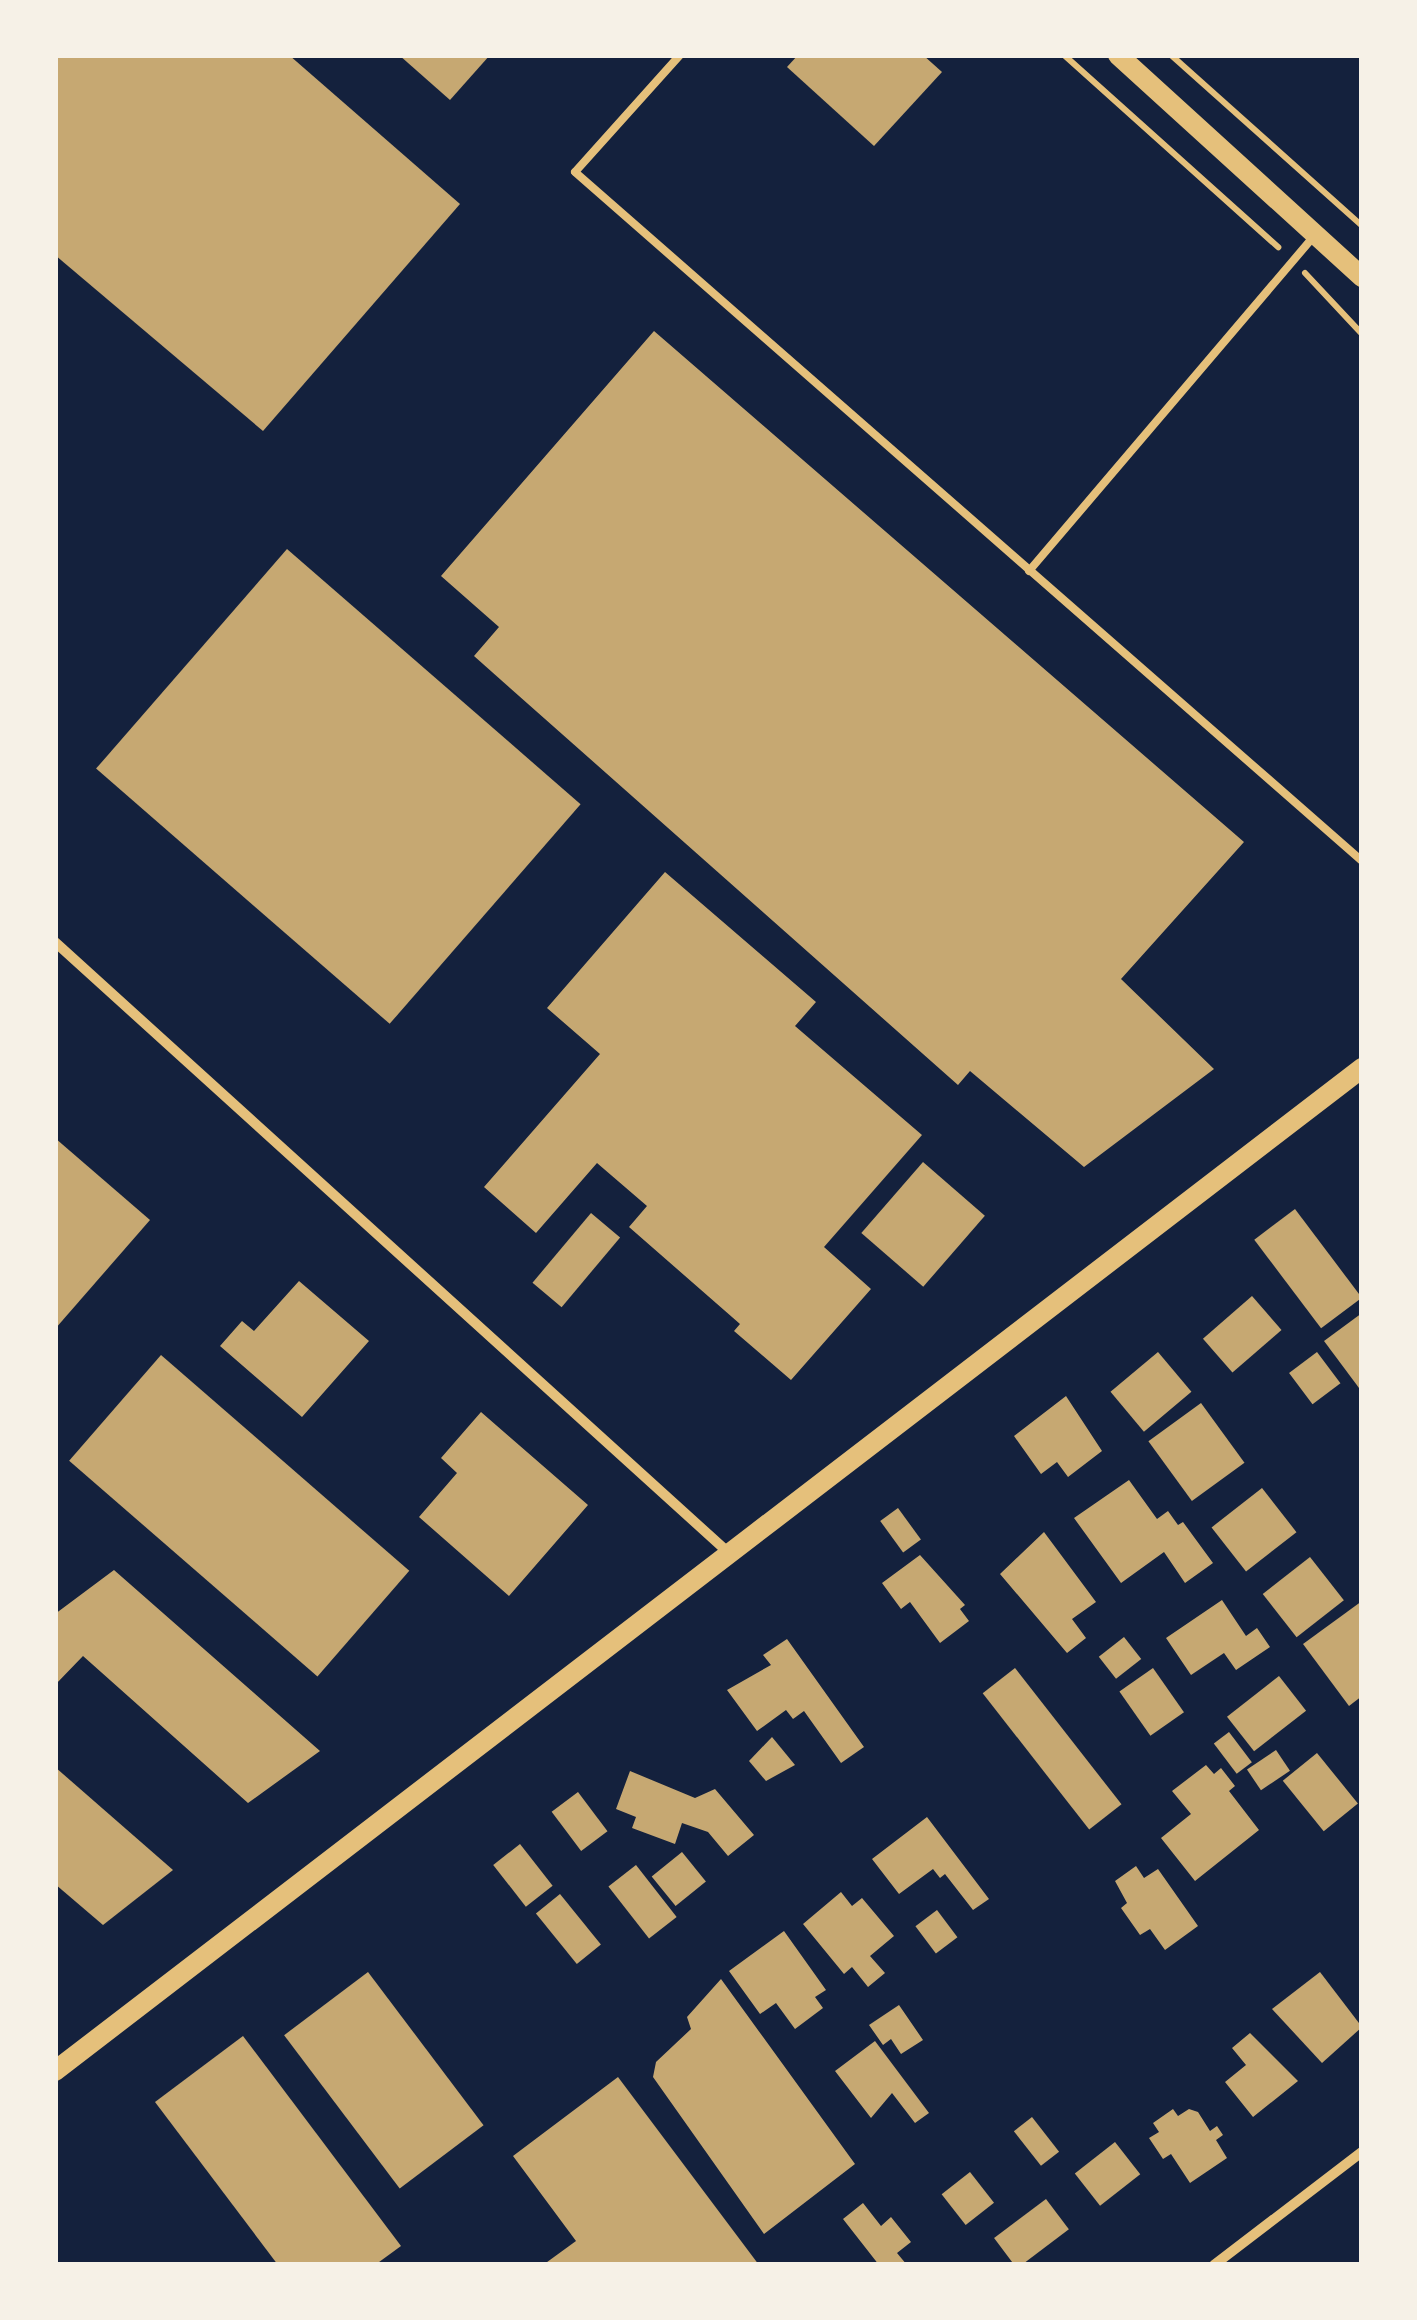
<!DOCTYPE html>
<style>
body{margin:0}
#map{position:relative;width:1417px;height:2320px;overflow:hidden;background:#14213d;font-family:"Archivo Narrow",sans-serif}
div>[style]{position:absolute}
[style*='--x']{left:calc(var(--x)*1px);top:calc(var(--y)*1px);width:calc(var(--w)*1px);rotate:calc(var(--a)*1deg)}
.building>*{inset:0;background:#c6a872;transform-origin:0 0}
.path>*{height:6px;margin:-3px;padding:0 3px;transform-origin:3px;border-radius:3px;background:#e5c07b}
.service>*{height:8px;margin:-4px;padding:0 4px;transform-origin:4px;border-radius:4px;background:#e5c07b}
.minor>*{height:10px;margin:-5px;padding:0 5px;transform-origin:5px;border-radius:5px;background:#e5c07b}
.secondary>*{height:20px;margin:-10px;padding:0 10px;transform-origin:10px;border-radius:10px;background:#e5c07b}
span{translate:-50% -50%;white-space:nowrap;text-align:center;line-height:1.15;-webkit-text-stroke:8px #f6f1e7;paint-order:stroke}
.frame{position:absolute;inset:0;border:58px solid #f6f1e7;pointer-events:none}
</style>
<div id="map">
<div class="building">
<div style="clip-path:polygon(55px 55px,289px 55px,460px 204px,263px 431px,55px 255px)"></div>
<div style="clip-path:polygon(399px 55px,490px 55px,450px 100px)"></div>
<div style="clip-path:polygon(798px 55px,923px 55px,942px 72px,874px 146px,787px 67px)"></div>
<div style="clip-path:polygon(654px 331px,1244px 842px,1121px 979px,1214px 1069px,1084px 1167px,970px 1071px,958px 1085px,474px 656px,499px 627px,441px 576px)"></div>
<div style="left:287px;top:549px;width:389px;height:291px;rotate:41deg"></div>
<div style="clip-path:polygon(665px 872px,816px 1002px,795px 1026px,922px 1135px,824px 1247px,871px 1289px,791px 1380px,734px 1331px,740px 1324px,629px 1227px,647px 1206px,597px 1163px,536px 1233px,484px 1187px,600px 1054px,547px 1008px)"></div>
<div style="clip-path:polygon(55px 1138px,150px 1220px,55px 1329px)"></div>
<div style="left:923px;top:1162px;width:82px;height:94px;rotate:41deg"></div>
<div style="left:1295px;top:1209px;width:111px;height:51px;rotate:53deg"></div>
<div style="left:591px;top:1213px;width:38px;height:91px;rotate:40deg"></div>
<div style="clip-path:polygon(299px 1281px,369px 1341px,302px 1417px,220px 1346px,242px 1321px,254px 1331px)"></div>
<div style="left:1252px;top:1296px;width:45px;height:65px;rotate:49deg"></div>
<div style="clip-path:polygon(1362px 1313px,1362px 1392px,1324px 1341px)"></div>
<div style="left:1158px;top:1352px;width:52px;height:62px;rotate:50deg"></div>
<div style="left:1317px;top:1352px;width:39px;height:35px;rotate:53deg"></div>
<div style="left:161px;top:1355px;width:329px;height:140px;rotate:41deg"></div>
<div style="clip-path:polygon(1066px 1396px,1102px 1451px,1068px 1477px,1057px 1462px,1041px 1474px,1014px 1436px)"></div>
<div style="left:1201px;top:1403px;width:74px;height:65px;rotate:54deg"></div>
<div style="clip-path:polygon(481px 1412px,588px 1505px,509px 1596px,419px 1517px,457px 1473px,441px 1458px)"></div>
<div style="clip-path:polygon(1129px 1480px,1157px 1519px,1168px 1511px,1178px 1525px,1183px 1522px,1213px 1563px,1185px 1583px,1164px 1552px,1121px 1583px,1074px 1518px)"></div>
<div style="left:1262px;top:1488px;width:56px;height:64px;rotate:52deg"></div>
<div style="left:898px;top:1508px;width:39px;height:22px;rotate:54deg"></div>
<div style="clip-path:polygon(1044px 1532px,1096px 1602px,1072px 1619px,1086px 1638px,1067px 1653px,1000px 1574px)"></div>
<div style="clip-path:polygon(920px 1555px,965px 1605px,960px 1609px,969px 1621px,940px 1643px,910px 1602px,901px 1609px,882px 1583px)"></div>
<div style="left:1310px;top:1557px;width:55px;height:60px;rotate:52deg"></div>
<div style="clip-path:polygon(114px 1570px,320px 1751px,248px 1803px,83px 1656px,55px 1685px,55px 1614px)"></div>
<div style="clip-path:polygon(1222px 1600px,1246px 1636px,1257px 1628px,1270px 1647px,1236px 1670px,1224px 1653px,1191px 1675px,1166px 1638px)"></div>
<div style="clip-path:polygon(1362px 1601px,1362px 1696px,1349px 1706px,1303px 1644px)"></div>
<div style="left:1124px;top:1637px;width:28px;height:32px;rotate:52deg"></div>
<div style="clip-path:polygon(787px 1639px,864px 1747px,841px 1763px,804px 1711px,793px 1719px,786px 1710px,757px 1731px,727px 1690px,771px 1665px,763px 1655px)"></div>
<div style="left:1015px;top:1668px;width:173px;height:41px;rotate:52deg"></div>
<div style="left:1153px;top:1668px;width:54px;height:41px;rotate:55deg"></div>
<div style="left:1279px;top:1676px;width:44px;height:66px;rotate:52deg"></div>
<div style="left:1229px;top:1732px;width:38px;height:19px;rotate:53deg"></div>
<div style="clip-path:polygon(772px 1737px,795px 1765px,766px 1781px,749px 1761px)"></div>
<div style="left:1276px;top:1750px;width:25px;height:35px;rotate:56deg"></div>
<div style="left:1317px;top:1753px;width:65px;height:44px;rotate:51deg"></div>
<div style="clip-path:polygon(1206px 1765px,1214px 1774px,1221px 1768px,1235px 1786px,1229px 1791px,1259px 1830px,1195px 1881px,1161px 1838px,1191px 1814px,1172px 1791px)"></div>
<div style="clip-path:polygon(55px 1767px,173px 1870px,103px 1925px,55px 1884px)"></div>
<div style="clip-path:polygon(630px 1771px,695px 1798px,715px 1789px,754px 1835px,728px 1856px,708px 1832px,682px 1823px,675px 1844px,632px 1828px,636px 1817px,616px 1809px)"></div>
<div style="left:578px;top:1792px;width:49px;height:33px;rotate:53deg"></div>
<div style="clip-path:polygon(927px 1817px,989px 1899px,973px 1910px,945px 1874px,940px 1878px,933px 1869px,899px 1894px,872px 1859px)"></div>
<div style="left:520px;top:1844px;width:53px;height:34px;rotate:52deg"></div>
<div style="left:682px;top:1852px;width:38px;height:39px;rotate:51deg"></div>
<div style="left:636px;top:1865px;width:66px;height:35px;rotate:52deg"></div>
<div style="clip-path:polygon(1136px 1866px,1144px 1878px,1158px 1869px,1198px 1926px,1165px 1950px,1150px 1929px,1140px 1935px,1121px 1908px,1127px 1903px,1115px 1881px)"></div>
<div style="clip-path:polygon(841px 1892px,852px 1906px,862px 1898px,894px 1936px,870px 1956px,885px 1973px,868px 1987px,852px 1967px,844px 1974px,803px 1924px)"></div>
<div style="left:560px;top:1894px;width:65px;height:31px;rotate:51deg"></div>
<div style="left:937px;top:1910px;width:34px;height:27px;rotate:53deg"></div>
<div style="clip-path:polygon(784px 1931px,826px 1990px,815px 1997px,823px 2008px,795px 2029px,776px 2003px,760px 2014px,729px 1971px)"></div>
<div style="left:368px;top:1972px;width:192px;height:105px;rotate:53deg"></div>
<div style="clip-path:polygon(1320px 1972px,1362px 2027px,1322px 2063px,1272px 2009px)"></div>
<div style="clip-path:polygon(721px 1979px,855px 2164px,764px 2234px,653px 2077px,656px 2062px,691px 2029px,687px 2017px)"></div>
<div style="clip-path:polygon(899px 2005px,923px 2040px,901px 2054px,891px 2039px,883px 2045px,869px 2025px)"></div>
<div style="clip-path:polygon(1250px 2033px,1298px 2081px,1253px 2117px,1225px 2082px,1246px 2065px,1232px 2048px)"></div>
<div style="clip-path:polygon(243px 2036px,401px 2246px,375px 2265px,278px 2265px,155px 2102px)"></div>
<div style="clip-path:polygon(875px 2041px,929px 2113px,915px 2123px,892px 2093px,871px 2118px,835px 2071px)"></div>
<div style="clip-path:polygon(618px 2077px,759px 2265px,543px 2265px,576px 2241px,513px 2156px)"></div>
<div style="clip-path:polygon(1173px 2109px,1178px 2116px,1189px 2109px,1198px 2112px,1210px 2131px,1217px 2126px,1223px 2135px,1216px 2140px,1227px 2158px,1190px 2183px,1171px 2154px,1163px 2159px,1149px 2138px,1159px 2132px,1153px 2123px)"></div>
<div style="left:1032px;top:2117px;width:44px;height:23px;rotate:52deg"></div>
<div style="left:1115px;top:2142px;width:41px;height:51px;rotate:52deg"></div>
<div style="left:970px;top:2172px;width:39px;height:36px;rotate:52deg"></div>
<div style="left:1046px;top:2199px;width:38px;height:65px;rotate:53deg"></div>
<div style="clip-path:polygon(863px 2203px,881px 2226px,891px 2217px,911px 2242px,897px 2253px,907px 2265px,879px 2265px,843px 2219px)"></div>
</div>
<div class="path">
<div style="--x:1064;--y:55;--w:288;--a:41.9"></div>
<div style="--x:1171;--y:55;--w:256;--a:41.8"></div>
<div style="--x:1305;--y:273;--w:83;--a:46.9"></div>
</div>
<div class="service">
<div style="--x:680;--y:55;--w:157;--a:131.9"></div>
<div style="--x:575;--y:172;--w:1046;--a:41.2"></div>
<div style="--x:1029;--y:571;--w:441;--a:-49.6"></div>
</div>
<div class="minor">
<div style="--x:55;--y:942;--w:913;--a:42.2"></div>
<div style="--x:1214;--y:2265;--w:186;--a:-37.4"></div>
</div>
<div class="secondary">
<div style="--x:1118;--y:55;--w:330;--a:42.3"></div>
<div style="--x:55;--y:2071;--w:1648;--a:-37.5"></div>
</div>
<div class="frame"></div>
</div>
